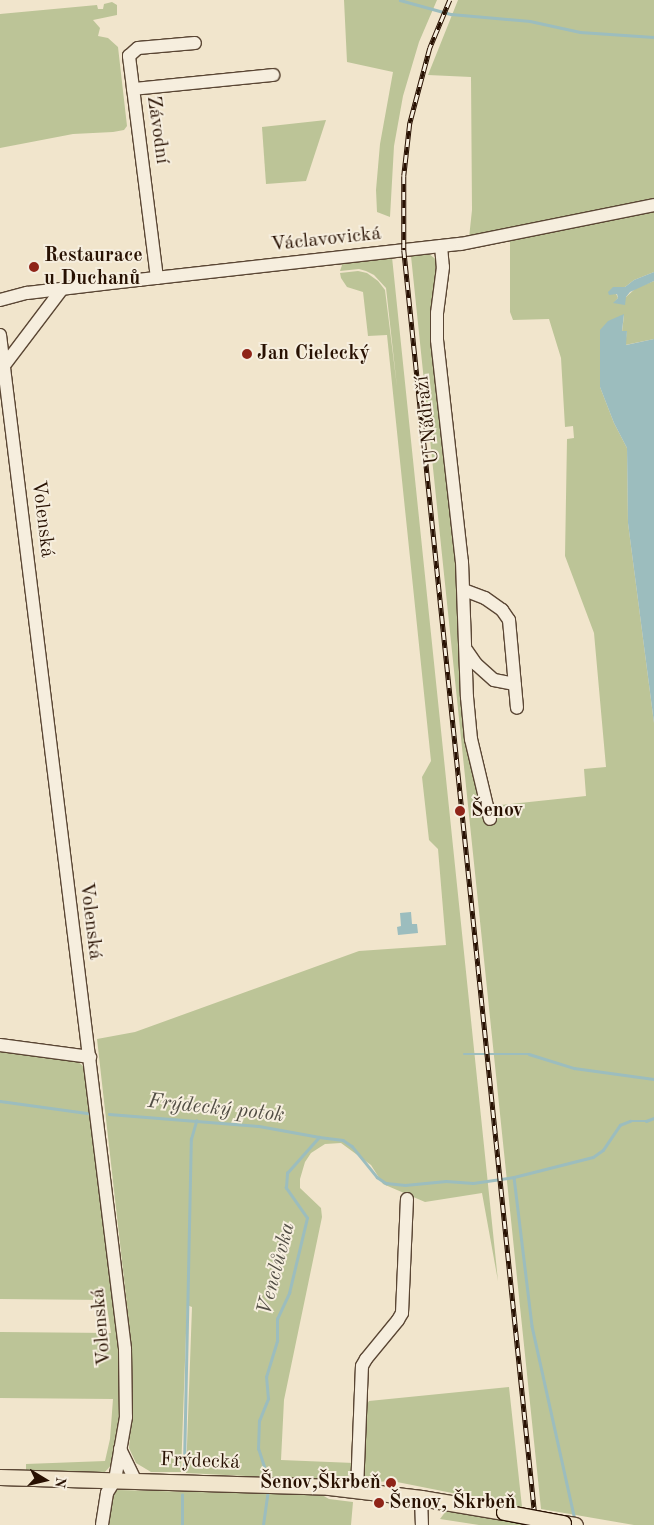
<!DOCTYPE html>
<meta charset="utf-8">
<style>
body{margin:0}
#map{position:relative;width:654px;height:1525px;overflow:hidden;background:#f1e5cc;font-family:"Old Standard TT",serif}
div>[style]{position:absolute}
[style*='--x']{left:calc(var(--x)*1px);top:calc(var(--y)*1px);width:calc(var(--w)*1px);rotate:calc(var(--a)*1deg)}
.green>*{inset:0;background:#bcc497}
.water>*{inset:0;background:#9cbdbe}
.stream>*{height:2.5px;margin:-1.25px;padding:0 1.25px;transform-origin:1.25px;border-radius:1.25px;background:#9cbdbe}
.roads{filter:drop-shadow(1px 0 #5a4634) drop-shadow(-1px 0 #5a4634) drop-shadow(0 1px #5a4634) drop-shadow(0 -1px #5a4634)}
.minor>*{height:12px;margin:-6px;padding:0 6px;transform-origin:6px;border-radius:6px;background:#f6eede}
.major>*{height:15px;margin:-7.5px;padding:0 7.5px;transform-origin:7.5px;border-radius:7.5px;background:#f1e5cc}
.rail>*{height:4.5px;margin-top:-2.25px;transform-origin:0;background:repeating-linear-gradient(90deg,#f6eede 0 8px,#281102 0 16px);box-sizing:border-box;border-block:1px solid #281102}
.bridges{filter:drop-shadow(1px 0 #281102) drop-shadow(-1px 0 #281102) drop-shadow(0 1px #281102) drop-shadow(0 -1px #281102)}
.major-bridge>*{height:15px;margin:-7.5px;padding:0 7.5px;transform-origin:7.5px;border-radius:7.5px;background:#f1e5cc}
.dots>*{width:14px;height:14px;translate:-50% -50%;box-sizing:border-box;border:2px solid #f6eede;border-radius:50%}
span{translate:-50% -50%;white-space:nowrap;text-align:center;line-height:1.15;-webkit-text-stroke:4px #f6eede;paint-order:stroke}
.street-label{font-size:20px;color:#281102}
.poi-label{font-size:20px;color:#281102;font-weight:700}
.left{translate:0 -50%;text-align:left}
.right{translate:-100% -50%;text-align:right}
.water-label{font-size:21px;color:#514d44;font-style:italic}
.north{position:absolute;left:20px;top:1455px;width:50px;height:50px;-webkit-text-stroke:4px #f6eede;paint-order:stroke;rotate:99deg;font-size:14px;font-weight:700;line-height:20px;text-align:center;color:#281102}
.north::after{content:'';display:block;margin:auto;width:18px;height:22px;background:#281102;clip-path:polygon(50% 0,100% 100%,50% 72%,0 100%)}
</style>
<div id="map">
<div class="green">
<div style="clip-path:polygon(344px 0,437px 0,419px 42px,403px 96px,394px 146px,390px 217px,377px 212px,376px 190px,380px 144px,393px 72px,347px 62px)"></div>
<div style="clip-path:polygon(458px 0,654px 0,654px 200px,469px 238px,472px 210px,471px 77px,428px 75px)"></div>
<div style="clip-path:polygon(112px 2px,117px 5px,117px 15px,93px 20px,100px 28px,98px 36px,108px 38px,118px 47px,127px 126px,124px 130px,113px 132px,73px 134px,0 148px,0 14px,97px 5px,98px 9px,103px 9px,104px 4px)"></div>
<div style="clip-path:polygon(326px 120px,306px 181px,266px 184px,262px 127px)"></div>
<div style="clip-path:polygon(654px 209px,654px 272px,634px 280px,625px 287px,613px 287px,618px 298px,614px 303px,626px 297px,636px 288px,654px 281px,654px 339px,625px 345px,627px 331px,622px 332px,624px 315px,618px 318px,601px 364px,600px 387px,614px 423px,627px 448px,628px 523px,654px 723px,654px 1525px,634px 1525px,541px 1509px,411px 256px,429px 254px,438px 261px,466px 715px,491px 806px,586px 796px,584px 769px,606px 767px,594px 633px,565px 556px,567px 439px,574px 438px,573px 426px,565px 427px,561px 358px,549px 319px,513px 320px,510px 312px,510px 240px)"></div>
<div style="clip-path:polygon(392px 257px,498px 1281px,482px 1193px,425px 1202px,383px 1184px,371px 1165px,341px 1143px,325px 1144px,311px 1153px,305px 1162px,300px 1179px,300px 1188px,321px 1208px,322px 1217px,284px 1400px,281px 1460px,354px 1463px,353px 1477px,349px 1481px,186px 1473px,192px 1307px,187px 1305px,181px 1472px,151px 1472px,136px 1463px,129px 1448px,133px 1398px,131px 1341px,97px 1039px,135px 1032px,359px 951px,446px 945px,438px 849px,429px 840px,422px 777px,431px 761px,387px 335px,368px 336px,363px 292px,347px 287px,341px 278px,340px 273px,358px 271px,367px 273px,378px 281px,385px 290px,397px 387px,386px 288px,374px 275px,366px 271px,359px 269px,340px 271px,343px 262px)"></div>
<div style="clip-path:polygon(0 1048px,75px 1059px,84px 1067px,94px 1131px,120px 1358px,120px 1403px,116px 1447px,114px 1462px,104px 1473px,26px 1472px,26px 1464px,105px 1461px,110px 1439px,113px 1399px,0 1398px,0 1332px,111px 1333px,106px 1300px,0 1299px)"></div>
<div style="clip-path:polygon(509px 1387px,522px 1507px,392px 1481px,376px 1482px,375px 1477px,362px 1476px,365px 1408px,369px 1401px)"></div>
<div style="clip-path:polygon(118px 1490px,322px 1495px,329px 1499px,353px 1502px,351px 1525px,107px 1525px,112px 1494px)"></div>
<div style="clip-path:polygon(446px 1511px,523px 1524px,524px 1525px,479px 1525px,440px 1519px)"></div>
</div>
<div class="water">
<div style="clip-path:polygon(654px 272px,654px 281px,630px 292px,626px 297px,625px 305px,613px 303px,618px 298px,617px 294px,609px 295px,608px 292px,613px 287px,625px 287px,634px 280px)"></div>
<div style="clip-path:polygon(624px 314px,622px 331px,627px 331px,626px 345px,654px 339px,654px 723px,628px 523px,627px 448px,614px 423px,600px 387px,600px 330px,608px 321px)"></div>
<div style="clip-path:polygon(411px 912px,412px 924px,417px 924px,418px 933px,398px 935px,397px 927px,401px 926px,400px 913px)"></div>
</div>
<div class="stream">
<div style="--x:400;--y:0;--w:53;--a:15.4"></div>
<div style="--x:451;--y:14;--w:79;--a:5.1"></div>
<div style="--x:530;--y:21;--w:51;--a:12.4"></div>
<div style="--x:580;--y:32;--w:74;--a:3.9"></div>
<div style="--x:464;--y:1054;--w:65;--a:0"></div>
<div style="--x:529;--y:1054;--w:47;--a:17.3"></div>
<div style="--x:574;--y:1068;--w:81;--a:7.8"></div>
<div style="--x:0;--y:1101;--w:89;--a:7.8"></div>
<div style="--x:109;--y:1114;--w:150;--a:4.6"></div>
<div style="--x:259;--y:1126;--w:61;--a:10.4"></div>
<div style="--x:514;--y:1177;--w:150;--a:83.1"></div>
<div style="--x:532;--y:1326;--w:199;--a:77.5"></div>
<div style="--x:184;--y:1465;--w:326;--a:-88.8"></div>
<div style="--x:191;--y:1139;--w:19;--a:-74"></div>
<div style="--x:268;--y:1479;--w:32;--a:-108"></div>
<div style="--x:258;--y:1449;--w:28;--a:-88"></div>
<div style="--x:259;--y:1421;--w:24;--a:-68"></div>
<div style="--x:268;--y:1399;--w:22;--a:-95"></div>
<div style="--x:266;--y:1377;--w:38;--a:-73"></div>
<div style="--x:277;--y:1341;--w:22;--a:-90"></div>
<div style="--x:277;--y:1319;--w:29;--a:-65"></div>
<div style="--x:289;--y:1293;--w:77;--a:-76.5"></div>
<div style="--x:307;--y:1218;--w:37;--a:-125"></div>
<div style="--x:286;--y:1188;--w:15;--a:-86"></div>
<div style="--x:287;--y:1173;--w:48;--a:-48.4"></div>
<div style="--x:319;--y:1137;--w:24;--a:7"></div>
<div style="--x:343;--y:1140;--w:11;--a:34"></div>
<div style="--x:352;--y:1146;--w:40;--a:51"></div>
<div style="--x:377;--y:1177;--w:11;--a:34"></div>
<div style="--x:386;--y:1183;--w:19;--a:6"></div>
<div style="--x:405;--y:1185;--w:41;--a:-5.6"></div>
<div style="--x:446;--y:1181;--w:27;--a:4"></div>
<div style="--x:473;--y:1183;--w:41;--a:-8.3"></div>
<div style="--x:514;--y:1177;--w:81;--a:-14.2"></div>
<div style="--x:593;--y:1157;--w:12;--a:-35"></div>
<div style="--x:603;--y:1150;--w:30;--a:-56"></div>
<div style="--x:620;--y:1125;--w:11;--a:-22"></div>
<div style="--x:630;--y:1121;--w:16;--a:0"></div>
<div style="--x:646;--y:1121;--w:9;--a:-21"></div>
<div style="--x:182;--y:1525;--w:30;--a:-90"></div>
<div style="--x:263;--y:1525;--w:36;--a:-82"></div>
</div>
<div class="roads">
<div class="minor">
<div style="--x:133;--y:89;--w:141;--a:-5.7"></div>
<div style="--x:441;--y:246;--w:21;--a:85"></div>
<div style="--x:443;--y:267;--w:46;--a:97.4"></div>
<div style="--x:437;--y:313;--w:27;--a:90"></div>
<div style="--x:437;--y:340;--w:223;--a:83.6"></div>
<div style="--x:462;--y:562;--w:135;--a:87.9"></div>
<div style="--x:467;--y:697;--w:42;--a:84.6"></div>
<div style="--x:471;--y:739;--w:82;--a:76.6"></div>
<div style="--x:157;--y:278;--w:224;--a:-97.2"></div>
<div style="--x:129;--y:56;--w:12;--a:-42"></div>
<div style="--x:138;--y:48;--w:57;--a:-5"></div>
<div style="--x:0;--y:300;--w:28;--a:-15"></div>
<div style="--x:27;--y:293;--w:76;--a:-6.8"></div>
<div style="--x:102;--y:284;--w:361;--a:-6.4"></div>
<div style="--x:461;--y:244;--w:197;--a:-11.4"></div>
<div style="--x:0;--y:335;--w:1022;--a:82.97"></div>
<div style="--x:125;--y:1349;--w:68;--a:89.2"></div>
<div style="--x:126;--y:1417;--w:64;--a:99.9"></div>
<div style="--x:115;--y:1480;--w:15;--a:122"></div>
<div style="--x:107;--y:1493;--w:32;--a:99"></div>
<div style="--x:3;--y:367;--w:98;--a:-52.9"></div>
<div style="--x:464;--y:590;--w:22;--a:21"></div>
<div style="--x:485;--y:598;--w:21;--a:35"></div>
<div style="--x:502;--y:610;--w:12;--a:55"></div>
<div style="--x:509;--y:620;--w:88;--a:84.8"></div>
<div style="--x:467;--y:651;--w:16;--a:55"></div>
<div style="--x:476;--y:664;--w:24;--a:42"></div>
<div style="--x:494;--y:680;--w:21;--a:11"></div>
<div style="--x:0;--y:1045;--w:91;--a:7.6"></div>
<div style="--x:120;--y:1449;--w:34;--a:64"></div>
<div style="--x:357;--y:1490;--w:124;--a:-87.7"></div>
<div style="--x:362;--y:1366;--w:8;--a:-60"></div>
<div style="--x:366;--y:1359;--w:50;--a:-50.6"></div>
<div style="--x:398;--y:1320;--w:8;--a:-60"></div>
<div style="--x:402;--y:1313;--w:114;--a:-87.5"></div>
<div style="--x:421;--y:1498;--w:27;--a:88"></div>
</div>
<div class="major">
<div style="--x:0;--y:1477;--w:329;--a:1.7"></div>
<div style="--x:329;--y:1487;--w:93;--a:6.8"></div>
<div style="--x:421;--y:1498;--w:84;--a:9.6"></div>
<div style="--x:563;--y:1523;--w:12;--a:9"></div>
</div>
</div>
<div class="rail">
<div style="--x:450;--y:0;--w:52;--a:112.6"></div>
<div style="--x:430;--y:48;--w:78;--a:104.9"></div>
<div style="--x:410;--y:123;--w:53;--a:96.5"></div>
<div style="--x:404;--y:176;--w:74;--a:90"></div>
<div style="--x:404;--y:250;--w:1282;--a:84.09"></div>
</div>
<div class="bridges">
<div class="major-bridge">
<div style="--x:504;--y:1512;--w:60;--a:10.6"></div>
</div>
</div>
<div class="dots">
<div style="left:34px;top:267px;background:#8f2418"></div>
<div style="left:247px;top:354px;background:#8f2418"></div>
<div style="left:460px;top:811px;background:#8f2418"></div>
<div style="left:391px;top:1483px;background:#8f2418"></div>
<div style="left:379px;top:1503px;background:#8f2418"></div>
</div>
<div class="street-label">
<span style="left:157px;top:130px;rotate:82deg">Závodní</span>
<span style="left:326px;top:240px;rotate:-6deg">Václavovická</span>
<span style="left:428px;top:420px;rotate:-97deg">U Nádraží</span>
<span style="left:42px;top:519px;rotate:83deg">Volenská</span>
<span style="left:90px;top:921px;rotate:83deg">Volenská</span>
<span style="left:102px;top:1327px;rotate:-95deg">Volenská</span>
<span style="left:200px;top:1462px;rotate:2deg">Frýdecká</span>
</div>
<div class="poi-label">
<span class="left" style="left:44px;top:268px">Restaurace<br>u Duchanů</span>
<span class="left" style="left:257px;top:354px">Jan Cielecký</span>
<span class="left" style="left:471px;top:811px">Šenov</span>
<span class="right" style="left:381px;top:1483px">Šenov,Škrbeň</span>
<span class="left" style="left:389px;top:1503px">Šenov, Škrbeň</span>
</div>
<div class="water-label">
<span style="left:216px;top:1109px;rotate:6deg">Frýdecký potok</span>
<span style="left:277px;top:1269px;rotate:-75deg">Venclůvka</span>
</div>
<div class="north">N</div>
</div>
